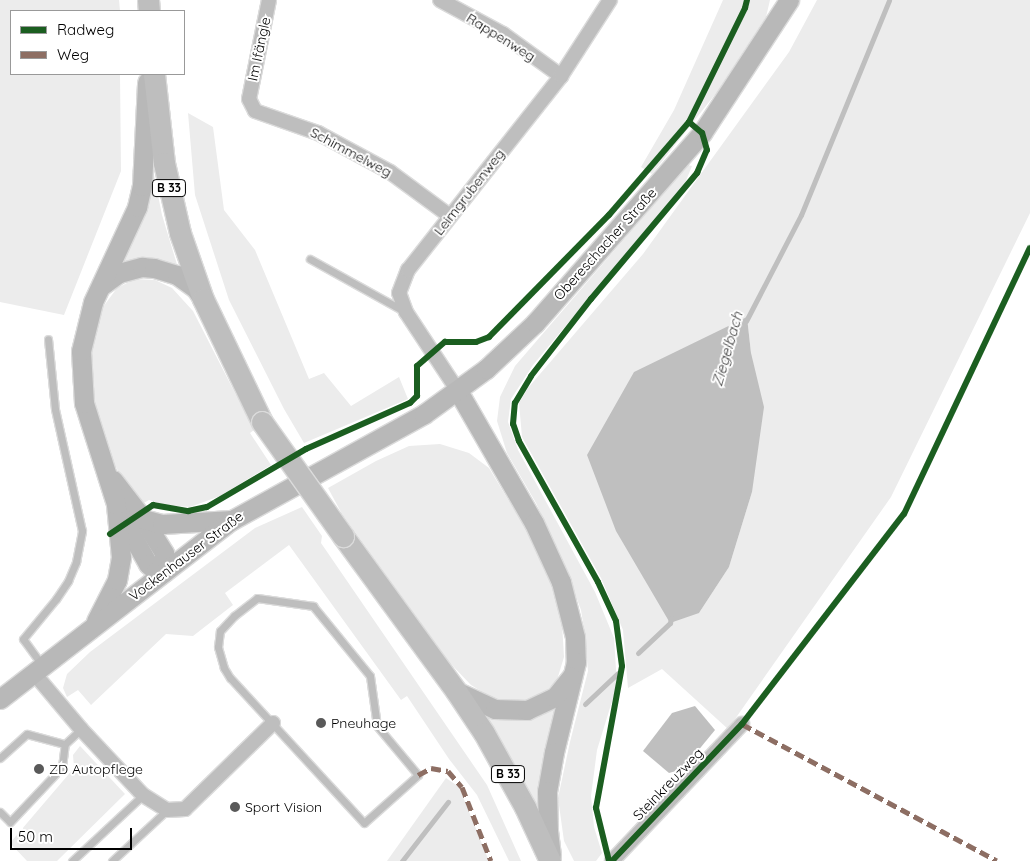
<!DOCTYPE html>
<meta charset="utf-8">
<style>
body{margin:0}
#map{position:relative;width:1030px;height:861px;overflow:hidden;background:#fff;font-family:Quicksand,sans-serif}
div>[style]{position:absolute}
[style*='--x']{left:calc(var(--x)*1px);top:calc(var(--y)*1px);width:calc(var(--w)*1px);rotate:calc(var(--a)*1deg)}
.green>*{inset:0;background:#ececec}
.water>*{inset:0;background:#bfbfbf}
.stream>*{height:5px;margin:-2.5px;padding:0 2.5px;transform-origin:2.5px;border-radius:2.5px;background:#bfbfbf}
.roads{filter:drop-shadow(1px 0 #dbdbdb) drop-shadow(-1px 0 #dbdbdb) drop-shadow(0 1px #dbdbdb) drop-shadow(0 -1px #dbdbdb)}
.lane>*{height:7px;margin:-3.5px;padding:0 3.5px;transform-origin:3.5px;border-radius:3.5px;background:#bebebe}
.street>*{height:14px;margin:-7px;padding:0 7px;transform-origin:7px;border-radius:7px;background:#bebebe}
.secondary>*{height:19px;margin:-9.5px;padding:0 9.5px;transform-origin:9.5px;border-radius:9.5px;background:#b8b8b8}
.primary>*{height:21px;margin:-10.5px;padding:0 10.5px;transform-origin:10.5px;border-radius:10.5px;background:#bebebe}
.bridges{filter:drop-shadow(1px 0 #dbdbdb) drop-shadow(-1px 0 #dbdbdb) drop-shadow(0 1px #dbdbdb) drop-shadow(0 -1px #dbdbdb)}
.primary-bridge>*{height:21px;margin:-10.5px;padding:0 10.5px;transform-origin:10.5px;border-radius:10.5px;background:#bebebe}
.quiet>*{height:5px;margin-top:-2.5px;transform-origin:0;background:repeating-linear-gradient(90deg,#8d6e63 0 10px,transparent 0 15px)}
.cycleway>*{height:6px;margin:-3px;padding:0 3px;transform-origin:3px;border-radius:3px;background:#1b5e20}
.dots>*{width:14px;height:14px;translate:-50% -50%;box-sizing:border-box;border:2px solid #fff;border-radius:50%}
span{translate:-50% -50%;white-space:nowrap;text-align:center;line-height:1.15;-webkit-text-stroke:4px #fff;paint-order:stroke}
.shield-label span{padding:1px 4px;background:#fff;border:1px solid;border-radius:4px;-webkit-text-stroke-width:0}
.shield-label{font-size:12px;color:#000;font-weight:700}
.street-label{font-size:14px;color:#000}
.poi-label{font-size:14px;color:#000}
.left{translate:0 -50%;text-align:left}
.water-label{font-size:15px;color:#444;font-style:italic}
.legend{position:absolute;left:10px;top:10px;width:175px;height:65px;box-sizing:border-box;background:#fff;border:1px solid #999;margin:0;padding:6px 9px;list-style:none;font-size:15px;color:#000}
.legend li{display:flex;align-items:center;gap:10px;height:25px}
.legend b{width:25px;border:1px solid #999}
.scale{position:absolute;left:10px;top:828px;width:122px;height:22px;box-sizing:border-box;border:2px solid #000;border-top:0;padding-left:6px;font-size:15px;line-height:18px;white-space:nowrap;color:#000;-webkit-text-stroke:4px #fff;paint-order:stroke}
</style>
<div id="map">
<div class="green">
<div style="clip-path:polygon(0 0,119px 0,120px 11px,11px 11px,11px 74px,120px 74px,121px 171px,64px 315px,0 302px)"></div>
<div style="clip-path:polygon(723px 0,770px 0,766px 17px,717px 92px,652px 174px,641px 167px,674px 110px)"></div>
<div style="clip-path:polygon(evenodd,817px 0,1030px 0,1030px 213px,891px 497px,728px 729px,662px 669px,628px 688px,623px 630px,601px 578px,522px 437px,519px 403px,528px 388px,643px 254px,789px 52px,817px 0,747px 317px,751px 353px,752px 492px,729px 567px,699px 613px,747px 317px)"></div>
<div style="clip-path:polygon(188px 113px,213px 127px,224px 210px,255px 250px,309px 379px,324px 373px,351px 406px,399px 377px,408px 399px,304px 443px,284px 409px,229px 300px,195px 195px)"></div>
<div style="clip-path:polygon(152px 165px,162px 215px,179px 271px,120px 266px)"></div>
<div style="clip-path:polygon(688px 165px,692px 166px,685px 183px,533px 365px,511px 399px,508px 422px,518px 450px,595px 592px,614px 638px,617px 685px,597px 750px,591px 796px,594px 827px,602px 853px,596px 861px,574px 861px,564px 841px,558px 798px,570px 742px,588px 671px,584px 629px,581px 610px,560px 554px,536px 503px,507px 453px,497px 421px,500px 397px,515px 366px)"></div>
<div style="clip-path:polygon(135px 279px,155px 280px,172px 288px,193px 311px,254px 430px,250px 433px,271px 465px,220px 496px,190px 507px,165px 505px,149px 500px,142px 504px,126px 486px,109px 454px,94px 403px,90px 343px,103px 307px,117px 288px)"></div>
<div style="clip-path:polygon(440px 444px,469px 453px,489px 468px,532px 539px,550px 581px,562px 623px,564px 657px,557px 680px,541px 696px,521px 704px,495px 700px,471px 685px,449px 662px,342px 514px,328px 488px,376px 461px,409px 446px)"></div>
<div style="clip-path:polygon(302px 507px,322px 536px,321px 543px,487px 785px,521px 861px,509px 861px,477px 795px,449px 759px,407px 696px,401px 700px,289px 545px,225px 593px,233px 605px,193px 636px,166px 634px,91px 705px,78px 690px,67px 697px,63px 688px,67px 674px,90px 652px,255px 528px)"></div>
<div style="clip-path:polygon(565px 695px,541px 811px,480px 711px,507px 720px,527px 718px,546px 712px)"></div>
<div style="clip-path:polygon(80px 746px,125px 794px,57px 861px,27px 861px,10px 843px,74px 768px,73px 755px)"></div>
<div style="clip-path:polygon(446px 778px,459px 787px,489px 861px,387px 861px)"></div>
</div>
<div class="water">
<div style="clip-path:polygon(747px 317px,751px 353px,764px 407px,752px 492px,729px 567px,699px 613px,670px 623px,616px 531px,587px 455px,634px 372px)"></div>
<div style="clip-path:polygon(695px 706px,715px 730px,683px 769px,669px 773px,643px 751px,672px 713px)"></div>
</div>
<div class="stream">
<div style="--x:746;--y:321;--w:119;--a:-62.6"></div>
<div style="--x:801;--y:215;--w:232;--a:-67.7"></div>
<div style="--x:638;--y:653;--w:44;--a:-43.2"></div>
<div style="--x:670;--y:623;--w:5;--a:-79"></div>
<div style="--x:585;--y:704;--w:45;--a:-43.2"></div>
<div style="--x:402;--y:861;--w:75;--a:-52.1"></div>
</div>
<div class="roads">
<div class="lane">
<div style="--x:310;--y:259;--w:107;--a:29"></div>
<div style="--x:257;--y:598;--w:57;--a:8.1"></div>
<div style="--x:313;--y:606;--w:90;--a:50.8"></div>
<div style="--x:370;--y:676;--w:50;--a:82"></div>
<div style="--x:377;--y:726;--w:64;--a:50.1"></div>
<div style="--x:418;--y:775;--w:72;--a:138.4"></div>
<div style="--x:364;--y:823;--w:197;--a:-132.7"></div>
<div style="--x:230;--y:678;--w:12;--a:-121"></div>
<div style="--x:224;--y:668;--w:22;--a:-106"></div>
<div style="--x:218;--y:647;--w:16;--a:-83"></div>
<div style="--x:220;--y:631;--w:21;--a:-47"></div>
<div style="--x:234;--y:616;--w:29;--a:-38"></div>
<div style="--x:42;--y:665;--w:32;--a:-126"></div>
<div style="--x:23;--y:639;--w:52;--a:-50.5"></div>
<div style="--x:56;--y:599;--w:22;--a:-56"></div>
<div style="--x:68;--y:581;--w:21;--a:-67"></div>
<div style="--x:76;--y:562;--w:32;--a:-79"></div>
<div style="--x:82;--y:531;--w:125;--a:-102.5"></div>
<div style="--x:55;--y:409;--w:70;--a:-95.7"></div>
<div style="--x:0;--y:758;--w:36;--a:-42"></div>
<div style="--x:27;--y:734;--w:39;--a:15"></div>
<div style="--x:65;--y:744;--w:22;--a:-43"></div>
<div style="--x:0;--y:812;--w:14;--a:45"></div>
<div style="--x:10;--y:822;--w:76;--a:-46.6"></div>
<div style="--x:62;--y:767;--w:23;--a:-83"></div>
<div style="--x:72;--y:861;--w:97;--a:-42.9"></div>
<div style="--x:112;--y:861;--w:75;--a:-42.8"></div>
</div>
<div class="street">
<div style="--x:269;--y:0;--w:101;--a:101.4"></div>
<div style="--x:249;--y:99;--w:13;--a:63"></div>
<div style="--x:255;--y:111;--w:67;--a:19.2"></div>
<div style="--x:318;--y:133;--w:82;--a:28.4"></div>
<div style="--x:390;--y:172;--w:74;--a:36.3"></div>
<div style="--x:440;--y:0;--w:72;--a:28.4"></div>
<div style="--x:503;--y:34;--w:72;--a:35.9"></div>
<div style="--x:458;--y:391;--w:95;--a:-123.4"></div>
<div style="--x:406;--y:312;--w:20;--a:-110"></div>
<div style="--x:399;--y:293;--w:25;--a:-69"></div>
<div style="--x:408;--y:270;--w:247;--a:-51.7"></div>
<div style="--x:561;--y:76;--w:90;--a:-57.2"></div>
<div style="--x:33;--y:672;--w:75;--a:49.9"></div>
<div style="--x:81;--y:729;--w:91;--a:46.8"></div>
<div style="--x:143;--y:795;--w:28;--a:32"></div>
<div style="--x:167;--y:810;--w:18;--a:-3"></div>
<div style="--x:185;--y:809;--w:123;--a:-44.3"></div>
<div style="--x:612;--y:861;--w:189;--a:-46.5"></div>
</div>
<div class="secondary">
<div style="--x:101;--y:286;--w:22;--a:-36"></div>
<div style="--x:119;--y:273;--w:24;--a:-15"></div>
<div style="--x:142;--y:267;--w:12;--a:5"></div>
<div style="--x:154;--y:268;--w:24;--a:17"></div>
<div style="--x:177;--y:275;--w:24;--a:36"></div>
<div style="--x:196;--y:289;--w:11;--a:56"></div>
<div style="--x:458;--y:391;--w:152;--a:60.1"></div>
<div style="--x:534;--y:523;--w:65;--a:65.4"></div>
<div style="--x:561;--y:582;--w:57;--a:75.7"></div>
<div style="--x:575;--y:637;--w:25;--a:88"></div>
<div style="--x:576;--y:662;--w:93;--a:103.7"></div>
<div style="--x:554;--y:752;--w:40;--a:100"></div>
<div style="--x:547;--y:791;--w:40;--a:88.6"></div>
<div style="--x:548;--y:831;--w:24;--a:83"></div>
<div style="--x:113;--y:480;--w:49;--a:52.4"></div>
<div style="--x:143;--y:519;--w:40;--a:58"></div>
<div style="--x:164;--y:553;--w:19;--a:90"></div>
<div style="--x:121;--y:516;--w:55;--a:60.6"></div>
<div style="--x:148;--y:564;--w:11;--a:41"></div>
<div style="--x:156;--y:571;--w:8;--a:7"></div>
<div style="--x:143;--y:519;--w:20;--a:15"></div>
<div style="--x:162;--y:524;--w:70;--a:-3.3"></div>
<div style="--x:96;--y:621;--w:46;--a:-62.9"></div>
<div style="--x:117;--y:580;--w:23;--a:-80"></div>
<div style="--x:121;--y:557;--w:53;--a:-95.4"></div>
<div style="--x:116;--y:504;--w:106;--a:-107.6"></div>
<div style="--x:84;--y:403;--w:52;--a:-93.3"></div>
<div style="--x:81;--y:351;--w:50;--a:-76.2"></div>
<div style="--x:93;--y:302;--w:105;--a:-65.1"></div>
<div style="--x:137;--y:207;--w:22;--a:-77"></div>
<div style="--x:142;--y:186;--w:104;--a:-87.2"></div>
<div style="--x:456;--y:691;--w:43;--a:24.8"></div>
<div style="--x:495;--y:709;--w:32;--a:2"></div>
<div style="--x:527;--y:710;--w:31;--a:-25"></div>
<div style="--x:555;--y:697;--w:26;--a:-51"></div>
<div style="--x:0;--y:699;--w:293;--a:-37.7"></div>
<div style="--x:232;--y:520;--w:219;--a:-28.9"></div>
<div style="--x:424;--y:414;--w:77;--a:-36"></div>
<div style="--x:486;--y:369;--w:67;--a:-43.2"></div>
<div style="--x:535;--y:323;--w:253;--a:-48.7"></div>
<div style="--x:702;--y:133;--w:159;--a:-56.8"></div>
</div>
<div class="primary">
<div style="--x:148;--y:0;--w:11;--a:85"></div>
<div style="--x:154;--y:74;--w:90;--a:83.6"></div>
<div style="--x:164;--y:163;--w:72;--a:77.1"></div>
<div style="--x:180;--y:233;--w:70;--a:70.8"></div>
<div style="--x:203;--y:299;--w:136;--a:64.4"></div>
<div style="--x:343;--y:536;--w:192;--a:53.9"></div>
<div style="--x:456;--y:691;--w:50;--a:56.3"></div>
<div style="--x:484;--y:733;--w:85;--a:61"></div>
<div style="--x:525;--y:807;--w:60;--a:65.2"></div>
</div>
</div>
<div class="bridges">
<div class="primary-bridge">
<div style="--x:262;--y:422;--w:140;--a:54.6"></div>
</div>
</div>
<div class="quiet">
<div style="--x:745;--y:721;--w:4;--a:135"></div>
<div style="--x:742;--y:724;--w:289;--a:28.2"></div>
<div style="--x:418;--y:775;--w:15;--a:-28"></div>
<div style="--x:431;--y:768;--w:17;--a:10"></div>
<div style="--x:448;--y:771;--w:21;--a:49"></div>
<div style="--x:462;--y:787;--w:79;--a:68.6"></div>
</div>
<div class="cycleway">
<div style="--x:110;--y:534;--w:52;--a:-34"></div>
<div style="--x:153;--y:505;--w:36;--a:10"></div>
<div style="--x:188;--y:511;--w:19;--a:-12"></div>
<div style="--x:207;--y:507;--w:115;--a:-30.4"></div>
<div style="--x:306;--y:449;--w:114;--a:-23.9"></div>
<div style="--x:410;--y:403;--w:10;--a:-45"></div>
<div style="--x:417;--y:396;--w:30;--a:-90"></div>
<div style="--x:417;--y:366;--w:37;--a:-41"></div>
<div style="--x:445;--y:342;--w:31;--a:0"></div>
<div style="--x:476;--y:342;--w:14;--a:-21"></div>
<div style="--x:489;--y:337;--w:171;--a:-45.5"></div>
<div style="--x:609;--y:215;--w:123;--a:-49.3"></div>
<div style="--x:689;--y:122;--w:127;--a:-63.8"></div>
<div style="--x:745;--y:8;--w:8;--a:-76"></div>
<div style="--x:609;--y:861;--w:55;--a:-103.8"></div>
<div style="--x:596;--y:808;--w:144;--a:-79.6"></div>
<div style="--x:622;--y:666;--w:45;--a:-97.6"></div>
<div style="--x:616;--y:621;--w:43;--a:-114.8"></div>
<div style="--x:598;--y:582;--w:162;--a:-119.3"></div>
<div style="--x:519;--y:441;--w:18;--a:-109"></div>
<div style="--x:513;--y:424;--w:21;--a:-85"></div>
<div style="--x:515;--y:403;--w:31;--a:-59"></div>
<div style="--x:531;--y:376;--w:98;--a:-52.1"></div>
<div style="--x:591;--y:299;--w:165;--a:-49.9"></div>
<div style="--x:697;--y:173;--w:25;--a:-67"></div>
<div style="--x:707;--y:150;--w:18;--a:-106"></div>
<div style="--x:702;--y:133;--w:17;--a:-140"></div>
<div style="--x:612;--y:861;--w:189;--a:-46.5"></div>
<div style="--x:742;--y:724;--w:265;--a:-52.4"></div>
<div style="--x:904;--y:514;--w:294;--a:-64.7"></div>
</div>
<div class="dots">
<div style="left:321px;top:723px;background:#595959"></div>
<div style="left:39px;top:769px;background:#595959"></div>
<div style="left:235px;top:807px;background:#595959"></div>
</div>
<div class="shield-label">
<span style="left:169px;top:188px">B 33</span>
<span style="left:508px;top:774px">B 33</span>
</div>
<div class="street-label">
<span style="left:501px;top:37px;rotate:32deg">Rappenweg</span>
<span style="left:259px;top:49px;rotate:-78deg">Im Ifängle</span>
<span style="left:351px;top:152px;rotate:28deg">Schimmelweg</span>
<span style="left:469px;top:192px;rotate:-52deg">Leimgrubenweg</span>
<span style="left:605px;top:244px;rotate:-48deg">Obereschacher Straße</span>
<span style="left:186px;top:556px;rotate:-37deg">Vockenhauser Straße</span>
<span style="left:668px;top:784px;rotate:-46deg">Steinkreuzweg</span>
</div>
<div class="poi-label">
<span class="left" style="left:331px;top:723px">Pneuhage</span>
<span class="left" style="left:49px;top:769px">ZD Autopflege</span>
<span class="left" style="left:245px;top:807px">Sport Vision</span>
</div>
<div class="water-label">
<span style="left:727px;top:349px;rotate:-74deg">Ziegelbach</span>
</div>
<ul class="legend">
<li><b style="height:6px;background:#1b5e20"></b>Radweg</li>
<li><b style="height:6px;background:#8d6e63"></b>Weg</li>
</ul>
<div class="scale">50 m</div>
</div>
